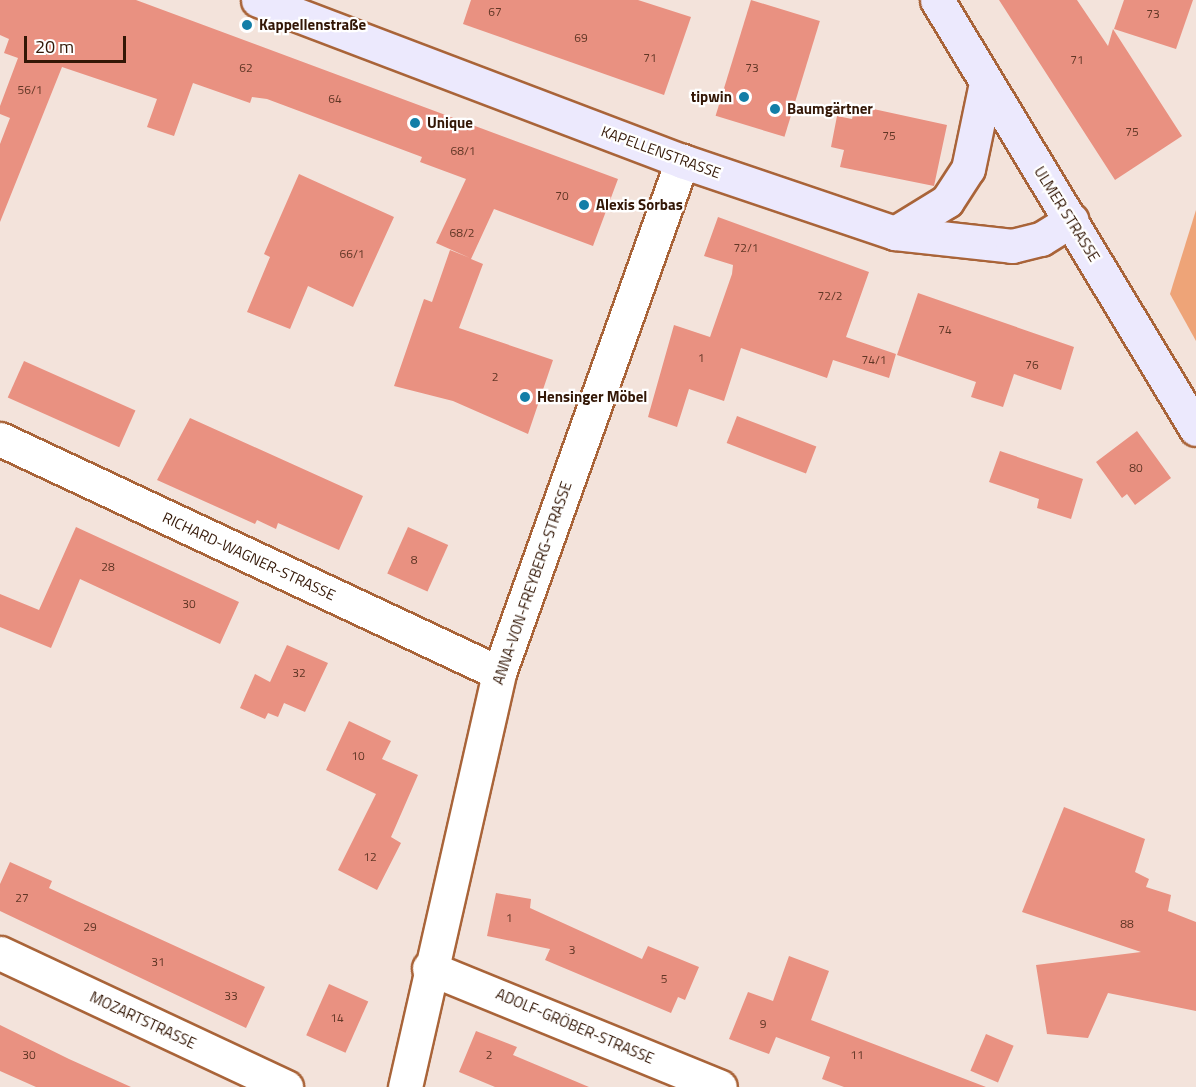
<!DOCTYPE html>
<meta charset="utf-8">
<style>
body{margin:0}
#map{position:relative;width:1196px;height:1087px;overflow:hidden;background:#f3e3db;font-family:"Titillium Web",sans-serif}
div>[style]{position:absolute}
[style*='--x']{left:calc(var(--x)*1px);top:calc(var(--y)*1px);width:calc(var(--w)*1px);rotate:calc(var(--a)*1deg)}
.green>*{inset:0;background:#eea478}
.building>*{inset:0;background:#e99181;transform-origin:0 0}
.roads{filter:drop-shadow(2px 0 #a96439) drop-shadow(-2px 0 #a96439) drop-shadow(0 2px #a96439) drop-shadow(0 -2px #a96439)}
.street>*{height:33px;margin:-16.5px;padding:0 16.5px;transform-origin:16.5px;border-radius:16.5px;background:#fff}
.secondary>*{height:33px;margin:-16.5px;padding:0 16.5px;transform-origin:16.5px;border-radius:16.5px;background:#ece9fd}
.dots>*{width:16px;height:16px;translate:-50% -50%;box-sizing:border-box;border:3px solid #fff;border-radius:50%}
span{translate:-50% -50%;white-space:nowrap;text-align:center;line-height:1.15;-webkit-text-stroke:4.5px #fff;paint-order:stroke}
.number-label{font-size:12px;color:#603625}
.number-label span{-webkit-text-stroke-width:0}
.poi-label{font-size:15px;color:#331706;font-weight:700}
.left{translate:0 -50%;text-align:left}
.right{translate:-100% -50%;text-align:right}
.street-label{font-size:15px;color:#331706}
.scale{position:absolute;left:24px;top:36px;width:102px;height:27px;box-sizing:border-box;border:3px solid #331706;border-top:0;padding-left:8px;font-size:18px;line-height:21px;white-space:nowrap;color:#331706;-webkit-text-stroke:4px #fff;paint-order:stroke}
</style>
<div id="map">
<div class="green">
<div style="clip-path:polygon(1196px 210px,1196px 341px,1170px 294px)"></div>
</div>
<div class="building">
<div style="clip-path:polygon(0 0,136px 0,618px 179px,593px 246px,494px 209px,471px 259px,483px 264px,459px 328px,553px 360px,528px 434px,453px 401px,394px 386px,424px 299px,432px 302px,450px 250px,470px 258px,436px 243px,466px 179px,420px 162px,422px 157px,267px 99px,252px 97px,250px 103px,193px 83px,174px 136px,147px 127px,157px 99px,62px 67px,0 222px,0 144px,10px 118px,0 114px,0 106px,18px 58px,4px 53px,9px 39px,0 35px)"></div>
<div style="clip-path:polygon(471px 0,638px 0,691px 17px,664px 95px,463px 24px)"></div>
<div style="left:751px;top:0;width:72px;height:121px;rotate:17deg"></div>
<div style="clip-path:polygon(999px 0,1077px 0,1108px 46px,1113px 29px,1182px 136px,1115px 180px)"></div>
<div style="clip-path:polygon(1124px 0,1193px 0,1176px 49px,1114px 29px)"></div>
<div style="clip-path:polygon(855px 105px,947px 125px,934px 186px,840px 167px,844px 150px,831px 147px,837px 116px,852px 119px)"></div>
<div style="clip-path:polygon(299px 174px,394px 217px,353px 307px,308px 286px,290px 329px,247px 312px,270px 257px,264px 254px)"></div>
<div style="clip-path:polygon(718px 217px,869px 272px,846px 337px,896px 354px,889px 378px,833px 360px,827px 378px,741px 348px,724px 401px,689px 389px,677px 427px,648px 417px,674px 325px,710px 337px,732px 274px,733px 265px,704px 256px)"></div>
<div style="clip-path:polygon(918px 293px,1074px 347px,1061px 390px,1014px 374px,1003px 407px,971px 397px,976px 382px,897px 355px)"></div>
<div style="left:24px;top:361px;width:122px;height:40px;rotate:24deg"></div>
<div style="left:737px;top:416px;width:85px;height:29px;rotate:21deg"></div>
<div style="clip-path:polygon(190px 418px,363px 496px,339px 550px,278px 523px,276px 529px,257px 520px,255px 524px,157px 480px)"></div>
<div style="clip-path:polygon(1137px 431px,1171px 478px,1135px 505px,1127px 494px,1122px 498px,1096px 462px)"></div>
<div style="clip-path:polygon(1000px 451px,1083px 479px,1071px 519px,1037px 508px,1039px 499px,989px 482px)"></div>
<div style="clip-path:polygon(76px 527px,239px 602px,220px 644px,80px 579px,51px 648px,0 627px,0 594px,39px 610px)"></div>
<div style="left:408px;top:527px;width:44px;height:51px;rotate:24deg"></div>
<div style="clip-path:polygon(287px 645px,328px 663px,305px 712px,284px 703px,278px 717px,268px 713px,265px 719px,240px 708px,255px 674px,270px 682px)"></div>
<div style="clip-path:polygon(349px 721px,391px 741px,382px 759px,418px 775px,391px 837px,401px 843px,377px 890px,338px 870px,376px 794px,326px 770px)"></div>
<div style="clip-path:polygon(1064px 807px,1145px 839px,1135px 872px,1149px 879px,1146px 887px,1171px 895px,1168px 911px,1196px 922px,1196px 1011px,1108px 993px,1088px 1038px,1047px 1034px,1036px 965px,1141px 952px,1022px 912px)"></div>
<div style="clip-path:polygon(10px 862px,52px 881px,49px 888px,77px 901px,265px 987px,246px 1028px,0 911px,0 884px)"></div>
<div style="clip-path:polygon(496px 893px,531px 899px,530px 908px,642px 959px,648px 946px,699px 967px,685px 1000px,678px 997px,671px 1013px,545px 960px,550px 949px,487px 936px)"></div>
<div style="clip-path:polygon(789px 956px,829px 971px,811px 1020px,986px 1087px,844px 1087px,822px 1079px,830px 1057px,776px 1037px,769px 1054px,729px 1039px,748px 992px,773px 1001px)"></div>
<div style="left:329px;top:984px;width:43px;height:56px;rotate:24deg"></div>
<div style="clip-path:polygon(0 1025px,69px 1059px,131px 1087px,36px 1087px,0 1071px)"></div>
<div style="clip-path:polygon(476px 1031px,517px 1047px,513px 1055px,589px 1087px,495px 1087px,459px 1072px)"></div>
<div style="left:986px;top:1034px;width:30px;height:40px;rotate:23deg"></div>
</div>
<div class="roads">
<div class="street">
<div style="--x:0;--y:439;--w:551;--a:25.12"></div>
<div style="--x:0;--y:953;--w:316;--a:25.1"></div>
<div style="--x:429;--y:968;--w:314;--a:22.2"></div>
<div style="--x:405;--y:1087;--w:425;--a:-77.2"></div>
<div style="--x:499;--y:673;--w:544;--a:-70.33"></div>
</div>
<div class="secondary">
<div style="--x:258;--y:0;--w:454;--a:20.8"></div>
<div style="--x:682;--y:161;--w:225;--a:18.7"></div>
<div style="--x:895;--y:233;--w:118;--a:6.3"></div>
<div style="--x:1012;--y:246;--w:30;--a:-14"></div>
<div style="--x:1041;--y:239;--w:36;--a:-32"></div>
<div style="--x:937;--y:0;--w:501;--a:58.88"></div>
<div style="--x:895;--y:233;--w:61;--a:-31.6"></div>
<div style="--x:947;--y:201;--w:38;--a:-57"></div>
<div style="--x:968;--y:169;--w:88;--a:-78.2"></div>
</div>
</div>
<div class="dots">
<div style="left:247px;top:25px;background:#127ea7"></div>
<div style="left:744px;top:97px;background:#127ea7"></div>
<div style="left:775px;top:109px;background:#127ea7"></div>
<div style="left:415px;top:123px;background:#127ea7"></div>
<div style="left:584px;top:205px;background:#127ea7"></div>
<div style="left:525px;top:397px;background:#127ea7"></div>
</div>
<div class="number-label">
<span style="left:495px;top:12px">67</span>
<span style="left:1153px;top:14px">73</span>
<span style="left:581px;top:38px">69</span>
<span style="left:650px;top:58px">71</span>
<span style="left:1077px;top:60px">71</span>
<span style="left:246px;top:68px">62</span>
<span style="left:752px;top:68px">73</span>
<span style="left:30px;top:90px">56/1</span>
<span style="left:335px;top:99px">64</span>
<span style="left:1132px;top:132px">75</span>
<span style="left:889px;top:136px">75</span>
<span style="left:463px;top:151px">68/1</span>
<span style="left:562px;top:196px">70</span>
<span style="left:462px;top:233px">68/2</span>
<span style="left:746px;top:248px">72/1</span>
<span style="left:352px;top:254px">66/1</span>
<span style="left:830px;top:296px">72/2</span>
<span style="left:945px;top:330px">74</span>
<span style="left:701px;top:358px">1</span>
<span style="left:874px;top:360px">74/1</span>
<span style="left:1032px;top:365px">76</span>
<span style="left:495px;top:377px">2</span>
<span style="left:1136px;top:468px">80</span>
<span style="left:414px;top:560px">8</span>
<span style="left:108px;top:567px">28</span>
<span style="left:189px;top:604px">30</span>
<span style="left:299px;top:673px">32</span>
<span style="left:358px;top:756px">10</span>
<span style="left:370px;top:857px">12</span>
<span style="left:22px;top:898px">27</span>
<span style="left:509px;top:918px">1</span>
<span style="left:1127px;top:924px">88</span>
<span style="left:90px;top:927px">29</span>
<span style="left:572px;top:950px">3</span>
<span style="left:158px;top:962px">31</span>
<span style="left:664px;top:979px">5</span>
<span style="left:231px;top:996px">33</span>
<span style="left:337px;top:1018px">14</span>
<span style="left:763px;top:1024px">9</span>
<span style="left:29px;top:1055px">30</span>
<span style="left:489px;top:1055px">2</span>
<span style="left:857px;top:1055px">11</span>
</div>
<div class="poi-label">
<span class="left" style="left:259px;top:25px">Kappellenstraße</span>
<span class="right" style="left:732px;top:97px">tipwin</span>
<span class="left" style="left:787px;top:109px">Baumgärtner</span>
<span class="left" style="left:427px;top:123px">Unique</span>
<span class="left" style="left:596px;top:205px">Alexis Sorbas</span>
<span class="left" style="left:537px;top:397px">Hensinger Möbel</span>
</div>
<div class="street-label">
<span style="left:661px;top:152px;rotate:20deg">KAPELLENSTRASSE</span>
<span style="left:1067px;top:214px;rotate:58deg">ULMER STRASSE</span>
<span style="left:249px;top:556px;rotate:25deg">RICHARD-WAGNER-STRASSE</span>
<span style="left:532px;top:583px;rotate:-71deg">ANNA-VON-FREYBERG-STRASSE</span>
<span style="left:143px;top:1020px;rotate:25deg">MOZARTSTRASSE</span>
<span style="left:575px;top:1026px;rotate:23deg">ADOLF-GRÖBER-STRASSE</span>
</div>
<div class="scale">20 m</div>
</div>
